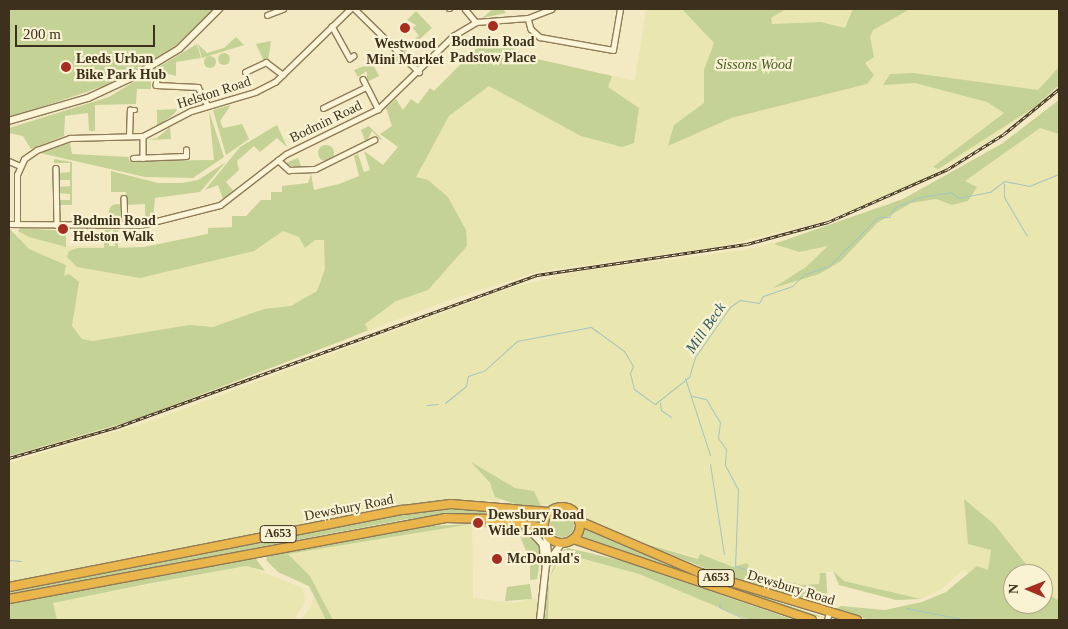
<!DOCTYPE html>
<style>
body{margin:0}
#map{position:relative;width:1068px;height:629px;overflow:hidden;background:#f3e9c3;font-family:"Times New Roman",serif}
div>[style]{position:absolute}
[style*='--x']{left:calc(var(--x)*1px);top:calc(var(--y)*1px);width:calc(var(--w)*1px);rotate:calc(var(--a)*1deg)}
.farmland>*{inset:0;background:#e9e6af}
.green>*{inset:0;background:#c4d295}
.round{border-radius:50%}
.stream>*{height:1px;margin:-0.5px;padding:0 0.5px;transform-origin:0.5px;border-radius:0.5px;background:#a5c5bf}
.roads{filter:drop-shadow(1px 0 #8f7b57) drop-shadow(-1px 0 #8f7b57) drop-shadow(0 1px #8f7b57) drop-shadow(0 -1px #8f7b57)}
.street>*{height:4.5px;margin:-2.25px;padding:0 2.25px;transform-origin:2.25px;border-radius:2.25px;background:#fcf5d7}
.secondary>*{height:5.5px;margin:-2.75px;padding:0 2.75px;transform-origin:2.75px;border-radius:2.75px;background:#fcf5d7}
.highway>*{height:8px;margin:-4px;padding:0 4px;transform-origin:4px;border-radius:4px;background:#eab54b}
.highway>.ring{margin:-4px;padding:0;box-sizing:content-box;background:none;border:8px solid #eab54b;border-radius:50%}
.rail>*{height:3px;margin-top:-1.5px;transform-origin:0;background:repeating-linear-gradient(90deg,#f9f2d3 0 4px,#3d301d 0 8px);box-sizing:border-box;border-block:1px solid #3d301d}
.dots>*{width:14px;height:14px;translate:-50% -50%;box-sizing:border-box;border:2px solid #f9f2d3;border-radius:50%}
span{translate:-50% -50%;white-space:nowrap;text-align:center;line-height:1.15;-webkit-text-stroke:4.5px #f9f2d3;paint-order:stroke}
.shield-label span{padding:1px 4px;background:#f9f2d3;border:1px solid;border-radius:4px;-webkit-text-stroke-width:0}
.shield-label{font-size:12px;color:#3d301d;font-weight:700}
.poi-label{font-size:14px;color:#3d301d;font-weight:700}
.left{translate:0 -50%;text-align:left}
.park-label{font-size:14px;color:#475c21;font-style:italic}
.street-label{font-size:14px;color:#3d301d}
.water-label{font-size:15px;color:#2b5c5f;font-style:italic}
.frame{position:absolute;inset:0;border:10px solid #3d301d;pointer-events:none}
.north{position:absolute;left:1003px;top:564px;width:50px;height:50px;box-sizing:border-box;background:#f9f2d3;border:1px solid #aea48a;border-radius:50%;rotate:271deg;font-size:14px;font-weight:700;line-height:20px;text-align:center;color:#3d301d}
.north::after{content:'';display:block;margin:auto;width:18px;height:22px;background:#a52e21;clip-path:polygon(50% 0,100% 100%,50% 72%,0 100%)}
.scale{position:absolute;left:15px;top:25px;width:140px;height:22px;box-sizing:border-box;border:2px solid #3d301d;border-top:0;padding-left:6px;font-size:15px;line-height:18px;white-space:nowrap;color:#3d301d;-webkit-text-stroke:4px #f9f2d3;paint-order:stroke}
</style>
<div id="map">
<div class="farmland">
<div style="clip-path:polygon(646px 9px,1059px 9px,1059px 85px,992px 139px,950px 164px,912px 185px,821px 222px,722px 246px,537px 272px,449px 300px,134px 420px,22px 453px,66px 265px,29px 249px,18px 240px,18px 231px,58px 246px,144px 247px,230px 229px,388px 186px,415px 109px,479px 46px,635px 81px)"></div>
<div style="clip-path:polygon(1059px 100px,1059px 601px,1043px 590px,1043px 574px,1034px 574px,1016px 554px,991px 550px,988px 570px,977px 566px,968px 574px,964px 570px,940px 590px,921px 599px,844px 581px,833px 571px,820px 573px,819px 584px,801px 585px,751px 572px,746px 563px,733px 567px,629px 539px,591px 521px,567px 502px,541px 506px,534px 491px,515px 488px,473px 464px,502px 500px,446px 502px,9px 583px,9px 463px,151px 421px,513px 287px,582px 271px,745px 250px,816px 232px,903px 199px,951px 175px,1003px 143px)"></div>
<div style="clip-path:polygon(472px 524px,473px 598px,513px 603px,537px 598px,537px 620px,333px 620px,310px 576px,287px 554px)"></div>
<div style="clip-path:polygon(561px 553px,639px 574px,749px 620px,548px 620px,549px 579px)"></div>
<div style="clip-path:polygon(246px 566px,303px 588px,305px 601px,294px 620px,57px 620px,52px 603px)"></div>
<div style="clip-path:polygon(314px 597px,326px 620px,301px 620px,310px 608px)"></div>
</div>
<div class="green">
<div style="clip-path:polygon(9px 9px,215px 9px,162px 58px,113px 83px,9px 118px)"></div>
<div style="clip-path:polygon(493px 9px,503px 9px,506px 13px,482px 18px)"></div>
<div style="clip-path:polygon(682px 9px,786px 9px,771px 18px,772px 24px,821px 22px,845px 28px,853px 9px,910px 9px,873px 30px,870px 37px,874px 57px,865px 63px,874px 75px,867px 84px,731px 118px,668px 146px,674px 125px,704px 103px,704px 70px,714px 43px)"></div>
<div style="clip-path:polygon(416px 11px,432px 28px,404px 53px,402px 46px,419px 36px,413px 28px,416px 25px,407px 20px)"></div>
<div style="clip-path:polygon(236px 37px,244px 45px,202px 58px,198px 44px,207px 53px,224px 48px)"></div>
<div style="clip-path:polygon(271px 41px,268px 61px,264px 61px,256px 44px)"></div>
<div style="clip-path:polygon(490px 42px,509px 45px,524px 56px,612px 76px,608px 87px,639px 108px,634px 143px,622px 147px,581px 136px,489px 86px,449px 116px,416px 177px,428px 180px,448px 197px,466px 230px,467px 246px,428px 290px,396px 301px,365px 324px,368px 330px,344px 340px,134px 420px,9px 456px,9px 228px,29px 249px,66px 265px,64px 276px,69px 274px,79px 282px,72px 326px,82px 339px,93px 341px,189px 325px,213px 327px,264px 309px,291px 306px,317px 291px,325px 269px,324px 240px,315px 240px,305px 248px,299px 237px,283px 231px,254px 251px,140px 278px,77px 267px,67px 257px,69px 251px,78px 248px,104px 248px,104px 230px,110px 230px,109px 246px,115px 246px,113px 230px,118px 230px,118px 248px,144px 247px,208px 234px,208px 228px,232px 227px,232px 216px,246px 216px,261px 200px,271px 200px,271px 192px,282px 192px,282px 186px,308px 183px,311px 174px,314px 190px,339px 184px,359px 176px,354px 156px,358px 154px,364px 172px,370px 170px,364px 151px,383px 165px,398px 147px,380px 134px,392px 126px,386px 108px,396px 99px,403px 110px,411px 99px,418px 104px,430px 88px,434px 91px,479px 46px)"></div>
<div style="clip-path:polygon(197px 44px,201px 58px,176px 62px,176px 76px,162px 72px,162px 86px,158px 79px,151px 79px,151px 89px,137px 89px,136px 104px,95px 105px,95px 131px,89px 131px,88px 113px,65px 116px,64px 136px,31px 149px,23px 136px,9px 133px,9px 128px,109px 97px)"></div>
<div class="round" style="left:218px;top:53px;width:12px;height:12px"></div>
<div class="round" style="left:387px;top:53px;width:12px;height:12px"></div>
<div class="round" style="left:204px;top:56px;width:12px;height:12px"></div>
<div style="clip-path:polygon(372px 63px,379px 76px,367px 82px,367px 71px,358px 77px,354px 70px)"></div>
<div style="clip-path:polygon(1059px 67px,1059px 85px,1035px 107px,938px 169px,933px 167px,1004px 113px,987px 102px,915px 83px,883px 85px,890px 74px,913px 73px,1038px 90px)"></div>
<div style="clip-path:polygon(1059px 100px,1059px 134px,1040px 128px,965px 181px,977px 187px,968px 201px,952px 205px,936px 199px,911px 203px,877px 223px,841px 261px,819px 274px,773px 288px,806px 267px,828px 246px,799px 252px,774px 244px,903px 199px,1003px 143px)"></div>
<div style="clip-path:polygon(231px 105px,220px 121px,223px 128px,242px 124px,249px 139px,226px 155px,213px 110px)"></div>
<div style="clip-path:polygon(178px 109px,173px 115px,157px 126px,157px 110px)"></div>
<div style="clip-path:polygon(209px 111px,224px 157px,193px 178px,145px 177px,40px 153px,70px 143px,72px 154px,129px 157px,129px 161px,214px 160px)"></div>
<div style="clip-path:polygon(277px 125px,287px 147px,277px 138px,260px 152px,254px 146px,237px 161px,239px 170px,226px 182px,235px 193px,223px 199px,218px 185px,205px 190px,240px 147px)"></div>
<div style="clip-path:polygon(369px 126px,382px 139px,381px 140px,372px 131px,366px 143px,361px 130px)"></div>
<div style="clip-path:polygon(170px 127px,171px 139px,148px 140px,157px 138px)"></div>
<div class="round" style="left:318px;top:145px;width:16px;height:16px"></div>
<div style="clip-path:polygon(298px 158px,302px 168px,287px 165px,286px 163px)"></div>
<div style="clip-path:polygon(54px 159px,72px 162px,72px 205px,59px 205px,59px 200px,70px 200px,70px 194px,58px 193px,58px 187px,70px 186px,70px 180px,58px 180px,58px 173px,70px 172px,70px 163px,54px 163px)"></div>
<div style="clip-path:polygon(226px 162px,200px 192px,155px 198px,153px 219px,145px 220px,145px 204px,127px 205px,126px 192px,111px 192px,111px 171px,158px 183px,182px 183px,198px 180px)"></div>
<div class="round" style="left:109px;top:204px;width:16px;height:16px"></div>
<div style="clip-path:polygon(20px 228px,66px 231px,66px 247px,29px 237px,18px 231px)"></div>
<div style="clip-path:polygon(471px 462px,515px 488px,534px 491px,541px 506px,523px 507px,495px 497px,490px 483px)"></div>
<div style="clip-path:polygon(964px 499px,994px 524px,1034px 574px,1013px 574px,1013px 604px,1043px 604px,1043px 590px,1059px 601px,1059px 620px,870px 620px,834px 610px,841px 606px,885px 610px,922px 602px,946px 592px,977px 566px,988px 570px,991px 550px,968px 544px)"></div>
<div style="clip-path:polygon(456px 507px,541px 517px,540px 522px,482px 514px,407px 519px,9px 595px,9px 589px,414px 510px)"></div>
<div class="round" style="left:550px;top:513px;width:24px;height:24px"></div>
<div style="clip-path:polygon(498px 523px,529px 530px,542px 546px,537px 579px,530px 580px,530px 561px,520px 536px,472px 524px,288px 554px,310px 576px,333px 620px,326px 620px,309px 586px,278px 572px,266px 560px,269px 553px,408px 528px,431px 526px,472px 524px)"></div>
<div style="clip-path:polygon(584px 527px,699px 575px,825px 618px,771px 606px,645px 561px,581px 536px)"></div>
<div style="clip-path:polygon(629px 539px,698px 559px,700px 554px,733px 567px,747px 563px,752px 572px,801px 585px,819px 584px,820px 573px,826px 573px,828px 606px,763px 590px)"></div>
<div style="clip-path:polygon(568px 548px,623px 561px,794px 620px,749px 620px,639px 574px,562px 553px,549px 579px,559px 552px)"></div>
<div style="clip-path:polygon(253px 555px,265px 571px,246px 566px,147px 584px,53px 603px,57px 620px,9px 620px,9px 604px)"></div>
<div style="clip-path:polygon(833px 571px,844px 581px,921px 599px,896px 600px,839px 585px)"></div>
<div style="clip-path:polygon(549px 582px,548px 620px,545px 620px,546px 595px)"></div>
<div style="clip-path:polygon(530px 584px,532px 599px,505px 601px,507px 587px)"></div>
</div>
<div class="stream">
<div style="--x:1004;--y:183;--w:14;--a:90"></div>
<div style="--x:1004;--y:197;--w:45;--a:59.5"></div>
<div style="--x:685;--y:378;--w:81;--a:72"></div>
<div style="--x:692;--y:396;--w:14;--a:12"></div>
<div style="--x:706;--y:399;--w:27;--a:59"></div>
<div style="--x:720;--y:422;--w:16;--a:97"></div>
<div style="--x:718;--y:438;--w:14;--a:54"></div>
<div style="--x:726;--y:449;--w:16;--a:94"></div>
<div style="--x:725;--y:465;--w:27;--a:62"></div>
<div style="--x:738;--y:489;--w:77;--a:92.2"></div>
<div style="--x:735;--y:566;--w:87;--a:18"></div>
<div style="--x:445;--y:403;--w:27;--a:-39"></div>
<div style="--x:466;--y:386;--w:10;--a:-79"></div>
<div style="--x:468;--y:376;--w:18;--a:-19"></div>
<div style="--x:485;--y:370;--w:43;--a:-42.2"></div>
<div style="--x:517;--y:341;--w:75;--a:-10.7"></div>
<div style="--x:591;--y:327;--w:41;--a:36"></div>
<div style="--x:624;--y:351;--w:17;--a:59"></div>
<div style="--x:633;--y:366;--w:8;--a:113"></div>
<div style="--x:630;--y:373;--w:16;--a:76"></div>
<div style="--x:634;--y:389;--w:26;--a:36"></div>
<div style="--x:655;--y:404;--w:43;--a:-38.5"></div>
<div style="--x:689;--y:377;--w:21;--a:-73"></div>
<div style="--x:695;--y:357;--w:61;--a:-55"></div>
<div style="--x:730;--y:307;--w:12;--a:-35"></div>
<div style="--x:740;--y:300;--w:19;--a:9"></div>
<div style="--x:759;--y:303;--w:8;--a:-60"></div>
<div style="--x:763;--y:296;--w:31;--a:-19"></div>
<div style="--x:792;--y:286;--w:18;--a:-43"></div>
<div style="--x:805;--y:274;--w:25;--a:-18"></div>
<div style="--x:829;--y:266;--w:69;--a:-45"></div>
<div style="--x:878;--y:217;--w:11;--a:0"></div>
<div style="--x:889;--y:217;--w:10;--a:-61"></div>
<div style="--x:894;--y:208;--w:28;--a:-23"></div>
<div style="--x:920;--y:197;--w:31;--a:-9"></div>
<div style="--x:951;--y:192;--w:9;--a:41"></div>
<div style="--x:958;--y:198;--w:33;--a:-11"></div>
<div style="--x:990;--y:192;--w:18;--a:-38"></div>
<div style="--x:1004;--y:181;--w:25;--a:11"></div>
<div style="--x:1029;--y:186;--w:32;--a:-22"></div>
<div style="--x:660;--y:403;--w:7;--a:82"></div>
<div style="--x:661;--y:410;--w:12;--a:35"></div>
<div style="--x:427;--y:405;--w:11;--a:-5"></div>
<div style="--x:710;--y:464;--w:91;--a:81.2"></div>
<div style="--x:9;--y:560;--w:12;--a:5"></div>
<div style="--x:720;--y:603;--w:4;--a:104"></div>
<div style="--x:719;--y:607;--w:31;--a:25"></div>
<div style="--x:906;--y:608;--w:62;--a:11.1"></div>
<div style="--x:750;--y:618;--w:9;--a:13"></div>
</div>
<div class="roads">
<div class="street">
<div style="--x:355;--y:9;--w:90;--a:44.5"></div>
<div style="--x:449;--y:9;--w:1;--a:0"></div>
<div style="--x:465;--y:9;--w:17;--a:50"></div>
<div style="--x:267;--y:15;--w:17;--a:-21"></div>
<div style="--x:528;--y:18;--w:11;--a:75"></div>
<div style="--x:531;--y:29;--w:12;--a:42"></div>
<div style="--x:540;--y:37;--w:74;--a:10.1"></div>
<div style="--x:613;--y:50;--w:42;--a:-80.3"></div>
<div style="--x:332;--y:26;--w:37;--a:61"></div>
<div style="--x:350;--y:58;--w:4;--a:-34"></div>
<div style="--x:245;--y:72;--w:23;--a:-25"></div>
<div style="--x:266;--y:62;--w:21;--a:37"></div>
<div style="--x:363;--y:79;--w:34;--a:63"></div>
<div style="--x:157;--y:80;--w:5;--a:101"></div>
<div style="--x:156;--y:85;--w:42;--a:2.7"></div>
<div style="--x:198;--y:87;--w:21;--a:62"></div>
<div style="--x:323;--y:108;--w:48;--a:-26"></div>
<div style="--x:129;--y:136;--w:26;--a:-88"></div>
<div style="--x:130;--y:110;--w:5;--a:0"></div>
<div style="--x:143;--y:136;--w:22;--a:90"></div>
<div style="--x:133;--y:158;--w:53;--a:-2.2"></div>
<div style="--x:186;--y:156;--w:6;--a:-90"></div>
<div style="--x:278;--y:160;--w:15;--a:42"></div>
<div style="--x:289;--y:170;--w:26;--a:-2"></div>
<div style="--x:315;--y:169;--w:66;--a:-26.2"></div>
<div style="--x:9;--y:161;--w:12;--a:24"></div>
<div style="--x:56;--y:168;--w:57;--a:89"></div>
<div style="--x:124;--y:198;--w:27;--a:88"></div>
<div style="--x:9;--y:224;--w:132;--a:0.4"></div>
<div style="--x:141;--y:225;--w:81;--a:-14.2"></div>
<div style="--x:220;--y:205;--w:83;--a:-37.7"></div>
<div style="--x:286;--y:154;--w:102;--a:-26.1"></div>
<div style="--x:378;--y:109;--w:105;--a:-44.2"></div>
<div style="--x:453;--y:36;--w:27;--a:-31"></div>
<div style="--x:476;--y:22;--w:52;--a:-4.4"></div>
<div style="--x:528;--y:18;--w:25;--a:-21"></div>
<div style="--x:17;--y:224;--w:49;--a:-90"></div>
<div style="--x:17;--y:175;--w:17;--a:-66"></div>
<div style="--x:24;--y:159;--w:16;--a:-35"></div>
<div style="--x:37;--y:150;--w:35;--a:-20"></div>
<div style="--x:70;--y:138;--w:73;--a:-1.6"></div>
<div style="--x:143;--y:136;--w:54;--a:-27.5"></div>
<div style="--x:191;--y:111;--w:67;--a:-16.5"></div>
<div style="--x:255;--y:92;--w:22;--a:-27"></div>
<div style="--x:275;--y:82;--w:105;--a:-44.2"></div>
<div style="--x:827;--y:620;--w:7;--a:-74"></div>
</div>
<div class="secondary">
<div style="--x:9;--y:121;--w:82;--a:-16.2"></div>
<div style="--x:88;--y:98;--w:47;--a:-24.9"></div>
<div style="--x:131;--y:78;--w:56;--a:-31.1"></div>
<div style="--x:179;--y:49;--w:57;--a:-45"></div>
<div style="--x:526;--y:526;--w:25;--a:47"></div>
<div style="--x:543;--y:544;--w:19;--a:84"></div>
<div style="--x:546;--y:533;--w:23;--a:83"></div>
<div style="--x:540;--y:620;--w:55;--a:-83.8"></div>
<div style="--x:546;--y:565;--w:27;--a:-54"></div>
</div>
<div class="highway">
<div class="ring" style="left:544px;top:507px;width:28px;height:28px"></div>
<div style="--x:579;--y:521;--w:129;--a:23.2"></div>
<div style="--x:698;--y:572;--w:166;--a:16.8"></div>
<div style="--x:573;--y:539;--w:252;--a:18.7"></div>
<div style="--x:9;--y:587;--w:401;--a:-11.1"></div>
<div style="--x:403;--y:510;--w:48;--a:-7.1"></div>
<div style="--x:451;--y:504;--w:98;--a:4.7"></div>
<div style="--x:9;--y:599;--w:443;--a:-10.5"></div>
<div style="--x:445;--y:518;--w:49;--a:1.2"></div>
<div style="--x:494;--y:519;--w:51;--a:10.2"></div>
</div>
</div>
<div class="rail">
<div style="--x:9;--y:458;--w:112;--a:-16"></div>
<div style="--x:117;--y:427;--w:447;--a:-19.9"></div>
<div style="--x:537;--y:275;--w:212;--a:-8.4"></div>
<div style="--x:747;--y:244;--w:84;--a:-15.2"></div>
<div style="--x:828;--y:222;--w:131;--a:-23.8"></div>
<div style="--x:948;--y:169;--w:66;--a:-32"></div>
<div style="--x:1004;--y:134;--w:71;--a:-39.3"></div>
</div>
<div class="dots">
<div style="left:493px;top:26px;background:#a52e21"></div>
<div style="left:405px;top:28px;background:#a52e21"></div>
<div style="left:66px;top:67px;background:#a52e21"></div>
<div style="left:63px;top:229px;background:#a52e21"></div>
<div style="left:478px;top:523px;background:#a52e21"></div>
<div style="left:497px;top:559px;background:#a52e21"></div>
</div>
<div class="shield-label">
<span style="left:278px;top:534px">A653</span>
<span style="left:716px;top:578px">A653</span>
</div>
<div class="poi-label">
<span style="left:493px;top:50px">Bodmin Road<br>Padstow Place</span>
<span style="left:405px;top:52px">Westwood<br>Mini Market</span>
<span class="left" style="left:76px;top:67px">Leeds Urban<br>Bike Park Hub</span>
<span class="left" style="left:73px;top:229px">Bodmin Road<br>Helston Walk</span>
<span class="left" style="left:488px;top:523px">Dewsbury Road<br>Wide Lane</span>
<span class="left" style="left:507px;top:559px">McDonald's</span>
</div>
<div class="park-label">
<span style="left:754px;top:65px">Sissons Wood</span>
</div>
<div class="street-label">
<span style="left:214px;top:93px;rotate:-18deg">Helston Road</span>
<span style="left:326px;top:122px;rotate:-26deg">Bodmin Road</span>
<span style="left:349px;top:508px;rotate:-11deg">Dewsbury Road</span>
<span style="left:791px;top:588px;rotate:17deg">Dewsbury Road</span>
</div>
<div class="water-label">
<span style="left:706px;top:328px;rotate:-55deg">Mill Beck</span>
</div>
<div class="frame"></div>
<div class="north">N</div>
<div class="scale">200 m</div>
</div>
